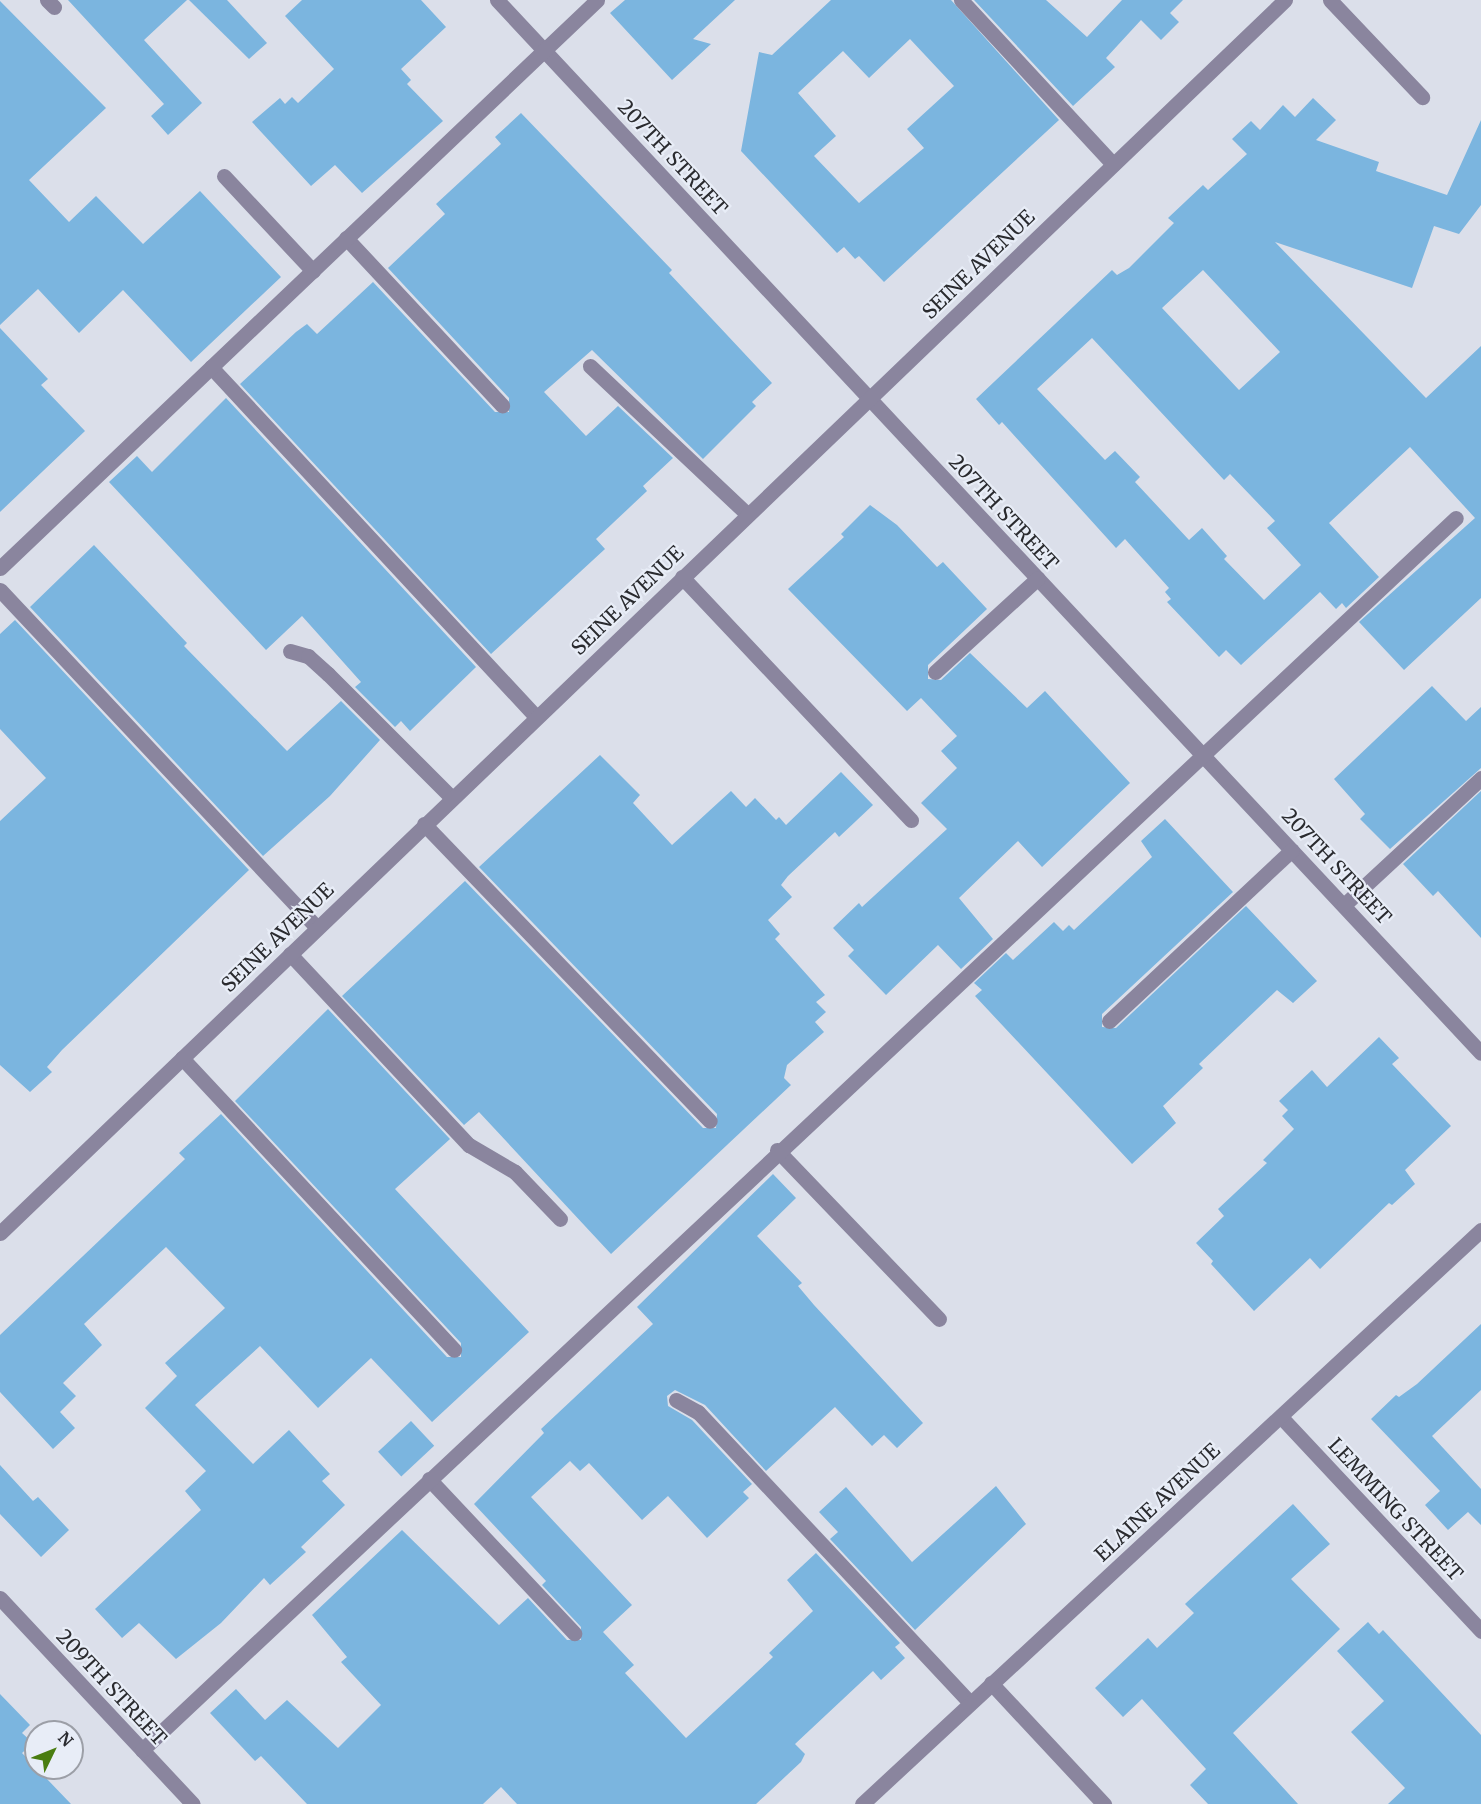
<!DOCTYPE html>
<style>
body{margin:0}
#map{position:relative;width:1481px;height:1804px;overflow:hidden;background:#dbdfea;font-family:Merriweather,serif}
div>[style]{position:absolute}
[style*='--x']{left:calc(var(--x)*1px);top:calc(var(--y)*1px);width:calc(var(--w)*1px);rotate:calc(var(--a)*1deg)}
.building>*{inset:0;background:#7bb5df;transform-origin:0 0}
.minor>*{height:15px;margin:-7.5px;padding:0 7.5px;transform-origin:7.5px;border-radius:7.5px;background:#8a859e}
span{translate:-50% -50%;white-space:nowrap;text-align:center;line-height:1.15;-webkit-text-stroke:4.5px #e8edf7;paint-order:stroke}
.street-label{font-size:20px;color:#2a2b2f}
.north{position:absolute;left:24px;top:1720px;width:60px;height:60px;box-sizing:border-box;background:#e8edf7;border:2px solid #9c9fa7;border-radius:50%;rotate:47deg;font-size:16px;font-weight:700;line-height:24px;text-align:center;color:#2a2b2f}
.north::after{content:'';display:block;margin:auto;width:21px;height:27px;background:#497d10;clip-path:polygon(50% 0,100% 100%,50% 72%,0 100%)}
</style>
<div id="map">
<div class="building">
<div style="clip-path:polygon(68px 0,187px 0,144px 40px,202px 103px,168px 135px,151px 116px,164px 104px)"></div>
<div style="clip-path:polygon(189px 0,227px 0,267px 43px,249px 59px)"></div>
<div style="clip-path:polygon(302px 0,421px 0,446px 27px,401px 69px,411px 80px,407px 84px,443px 121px,362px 193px,335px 165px,311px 186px,252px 122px,280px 98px,285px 104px,292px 97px,298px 103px,334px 69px,285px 16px)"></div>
<div style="clip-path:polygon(625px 0,735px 0,693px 39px,711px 44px,672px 80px,610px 13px)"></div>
<div style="clip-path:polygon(evenodd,831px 0,951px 0,1059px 120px,884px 282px,859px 256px,855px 259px,844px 247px,837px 253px,741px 151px,759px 52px,772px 55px,831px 0,910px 39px,954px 86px,907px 129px,924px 148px,859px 203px,814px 156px,836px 136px,798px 93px,843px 51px,869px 78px,910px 39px)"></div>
<div style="clip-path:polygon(974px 0,1046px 0,1087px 37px,1122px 0,1183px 0,1170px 13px,1179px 22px,1161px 40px,1141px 20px,1106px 58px,1115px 67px,1073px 106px)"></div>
<div style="clip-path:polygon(0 1px,106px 108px,29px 180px,69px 222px,96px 196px,143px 244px,200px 191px,281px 277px,191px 362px,123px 290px,79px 333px,38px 289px,0 325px)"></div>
<div style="clip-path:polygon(evenodd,1313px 98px,1336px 120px,1316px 140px,1379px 162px,1376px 171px,1447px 195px,1481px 120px,1481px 205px,1459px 234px,1434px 226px,1412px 288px,1275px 242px,1426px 398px,1481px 346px,1481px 598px,1404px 670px,1359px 622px,1475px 518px,1410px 447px,1329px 523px,1379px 577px,1346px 608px,1342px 603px,1336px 609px,1320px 592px,1241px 665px,1226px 650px,1219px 657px,1167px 602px,1171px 599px,1165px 592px,1169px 588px,1125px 539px,1116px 548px,1002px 422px,999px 425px,976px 399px,1112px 270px,1117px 275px,1129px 268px,1174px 223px,1168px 218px,1203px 185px,1208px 190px,1247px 154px,1232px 139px,1251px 121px,1260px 130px,1283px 105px,1295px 117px,1313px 98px,1203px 270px,1280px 352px,1239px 390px,1162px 308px,1203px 270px,1313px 98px,1092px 338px,1224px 480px,1230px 474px,1275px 521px,1267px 528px,1301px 565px,1264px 600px,1224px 559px,1227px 556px,1202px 528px,1189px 540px,1135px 482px,1140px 477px,1115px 451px,1105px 460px,1037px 389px,1092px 338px)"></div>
<div style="clip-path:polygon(521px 113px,672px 270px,669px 273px,772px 383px,752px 402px,756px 406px,703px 459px,592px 350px,544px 392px,586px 436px,618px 406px,673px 458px,643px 486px,647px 491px,596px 539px,605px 549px,491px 654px,240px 384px,296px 332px,307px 324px,317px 334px,373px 282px,495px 412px,509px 412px,509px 398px,388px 268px,445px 214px,436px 204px,501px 144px,495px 137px)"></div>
<div style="clip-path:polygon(0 328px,48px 379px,41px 385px,85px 431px,0 512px)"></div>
<div style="clip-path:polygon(226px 398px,476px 667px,410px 731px,401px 721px,395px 727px,355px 687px,361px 682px,302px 616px,266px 650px,109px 482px,137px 456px,152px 472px)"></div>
<div style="clip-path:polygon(870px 505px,897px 525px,937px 567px,943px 562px,987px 609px,928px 665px,928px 679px,941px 680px,970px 653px,1027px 708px,1045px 691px,1130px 783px,1042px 867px,1018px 841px,959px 898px,993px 939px,961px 969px,938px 945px,886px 995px,848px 956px,854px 950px,833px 928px,859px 903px,862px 907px,947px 829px,921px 803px,957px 768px,941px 751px,957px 736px,921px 698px,907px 711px,788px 589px,844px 537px,841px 534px)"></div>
<div style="clip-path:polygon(94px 545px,187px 643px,184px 646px,287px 751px,341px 701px,380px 740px,330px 796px,263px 856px,30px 607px)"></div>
<div style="clip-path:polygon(15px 620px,249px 870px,62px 1050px,47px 1067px,52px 1072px,30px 1092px,0 1065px,0 821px,46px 778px,0 729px,0 634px)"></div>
<div style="clip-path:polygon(1432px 686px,1466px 721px,1481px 707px,1481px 768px,1390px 849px,1360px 819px,1365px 814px,1334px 779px)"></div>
<div style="clip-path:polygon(600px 755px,640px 795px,633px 803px,672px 845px,731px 791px,746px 807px,755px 798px,776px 820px,779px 817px,786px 825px,841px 772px,873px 805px,839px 837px,835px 832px,788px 876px,781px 885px,792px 897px,768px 920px,780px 934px,775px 939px,825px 995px,816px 1002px,826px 1012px,815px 1022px,824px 1032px,787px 1065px,784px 1078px,791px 1085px,611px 1254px,479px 1112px,464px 1125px,342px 996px,465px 881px,703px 1128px,716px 1128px,717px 1114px,479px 867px)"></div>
<div style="clip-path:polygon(1481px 791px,1481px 938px,1438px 891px,1433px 896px,1403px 864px)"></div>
<div style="clip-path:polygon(1165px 819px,1233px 892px,1102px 1014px,1102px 1027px,1116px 1028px,1246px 906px,1317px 981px,1293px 1003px,1277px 990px,1199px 1064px,1203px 1068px,1163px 1106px,1176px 1123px,1132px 1164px,975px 996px,982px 990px,974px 983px,1006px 953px,1013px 960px,1054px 922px,1063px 931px,1069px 925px,1074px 930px,1152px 857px,1141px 841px)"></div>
<div style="clip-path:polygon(328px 1009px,450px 1139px,395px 1189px,529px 1332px,432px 1422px,371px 1358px,318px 1408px,260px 1346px,195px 1405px,253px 1464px,289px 1430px,330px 1474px,322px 1481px,345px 1505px,301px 1547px,306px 1552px,270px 1585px,264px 1578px,221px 1623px,176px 1659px,139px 1623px,122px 1638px,95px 1609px,201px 1510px,185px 1491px,206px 1471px,145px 1408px,177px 1376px,165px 1363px,225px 1308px,166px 1247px,84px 1324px,102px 1345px,63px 1383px,76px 1396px,60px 1412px,75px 1428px,53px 1449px,0 1392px,0 1335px,185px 1159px,179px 1153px,221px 1114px,447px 1357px,461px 1357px,461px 1343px,235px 1101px)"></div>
<div style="clip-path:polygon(1379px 1037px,1399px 1058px,1392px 1064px,1451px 1126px,1405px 1170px,1415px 1184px,1392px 1205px,1389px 1203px,1320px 1269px,1310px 1258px,1254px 1311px,1211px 1264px,1213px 1261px,1196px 1243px,1224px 1216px,1218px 1209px,1267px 1163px,1263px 1160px,1294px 1129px,1282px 1116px,1288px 1110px,1279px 1101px,1312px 1070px,1327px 1087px)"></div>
<div style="clip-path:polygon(773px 1174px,796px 1198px,757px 1236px,802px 1283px,798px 1286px,814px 1305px,923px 1423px,897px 1448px,884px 1435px,872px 1446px,835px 1407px,766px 1471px,705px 1405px,675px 1390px,667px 1396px,668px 1406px,692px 1420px,752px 1484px,743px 1492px,749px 1498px,707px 1538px,668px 1496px,642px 1520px,589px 1463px,580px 1471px,570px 1461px,531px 1497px,632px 1605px,603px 1632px,634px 1665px,625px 1673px,686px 1738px,773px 1657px,769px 1653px,813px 1611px,787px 1580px,816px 1553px,900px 1643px,895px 1647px,905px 1658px,881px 1680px,873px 1671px,795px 1744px,805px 1754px,801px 1762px,756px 1804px,517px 1804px,501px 1787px,483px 1804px,307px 1804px,261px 1756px,255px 1761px,210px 1713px,236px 1689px,265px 1720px,287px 1700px,338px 1748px,381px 1705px,341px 1662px,347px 1657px,312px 1615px,402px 1530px,499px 1625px,528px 1598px,567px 1640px,581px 1640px,581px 1627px,542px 1585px,546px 1581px,474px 1504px,544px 1433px,541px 1429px,653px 1324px,637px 1307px)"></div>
<div style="clip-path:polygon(1481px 1324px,1481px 1390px,1432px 1436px,1481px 1489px,1481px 1525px,1468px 1512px,1448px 1530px,1425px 1505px,1440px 1491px,1371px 1419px,1396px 1395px,1399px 1397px,1417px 1384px)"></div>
<div style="left:411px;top:1421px;width:34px;height:45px;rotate:47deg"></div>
<div style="clip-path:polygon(0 1465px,33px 1501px,38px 1497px,69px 1530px,41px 1557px,0 1514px)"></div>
<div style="clip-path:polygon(996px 1486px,1026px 1524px,915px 1630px,830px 1539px,838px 1532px,819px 1512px,846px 1487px,912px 1562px)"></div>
<div style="clip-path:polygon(1293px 1504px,1330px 1544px,1291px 1579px,1340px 1629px,1233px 1733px,1298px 1804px,1208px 1804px,1190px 1785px,1206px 1769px,1142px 1699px,1123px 1717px,1095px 1688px,1148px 1638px,1157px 1648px,1194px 1613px,1185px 1604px)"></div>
<div style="clip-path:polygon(1368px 1622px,1379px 1634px,1383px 1630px,1481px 1735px,1481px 1804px,1388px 1804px,1405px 1788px,1351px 1732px,1384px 1701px,1337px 1651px)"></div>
<div style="clip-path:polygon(0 1694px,30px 1725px,22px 1733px,33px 1743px,22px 1753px,71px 1804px,0 1804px)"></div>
</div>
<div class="minor">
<div style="--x:47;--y:0;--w:10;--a:45"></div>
<div style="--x:497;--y:0;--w:1441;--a:46.94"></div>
<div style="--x:961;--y:0;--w:224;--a:47.2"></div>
<div style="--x:1330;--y:0;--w:134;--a:46.5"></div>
<div style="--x:224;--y:176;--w:130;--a:46.9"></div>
<div style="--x:346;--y:238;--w:229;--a:47"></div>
<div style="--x:590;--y:366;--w:216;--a:43.3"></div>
<div style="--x:211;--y:367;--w:478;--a:47.1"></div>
<div style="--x:0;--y:568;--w:824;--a:-43.57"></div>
<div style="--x:682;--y:577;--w:334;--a:46.7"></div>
<div style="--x:0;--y:590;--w:463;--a:46.8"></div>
<div style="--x:290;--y:651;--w:19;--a:16"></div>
<div style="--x:308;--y:656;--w:27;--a:42"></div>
<div style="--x:328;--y:674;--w:175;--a:45"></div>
<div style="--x:935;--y:672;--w:139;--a:-42.4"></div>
<div style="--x:424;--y:824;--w:412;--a:46.1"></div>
<div style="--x:1344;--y:905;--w:187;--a:-42.8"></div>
<div style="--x:290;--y:954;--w:262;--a:46.9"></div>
<div style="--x:469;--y:1145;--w:53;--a:30.4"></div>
<div style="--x:515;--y:1172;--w:65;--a:46.2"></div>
<div style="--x:1109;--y:1021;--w:250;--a:-43.1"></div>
<div style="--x:182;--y:1058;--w:399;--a:47"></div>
<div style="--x:777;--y:1150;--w:234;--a:46.2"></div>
<div style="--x:0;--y:1233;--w:1781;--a:-43.82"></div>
<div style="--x:676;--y:1400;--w:25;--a:29"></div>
<div style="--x:698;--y:1412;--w:398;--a:46.9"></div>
<div style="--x:1281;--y:1417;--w:293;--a:46.9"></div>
<div style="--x:429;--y:1479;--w:212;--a:46.7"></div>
<div style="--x:0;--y:1598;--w:282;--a:46.9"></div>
<div style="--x:991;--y:1683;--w:166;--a:47"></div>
<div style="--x:142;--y:1750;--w:1801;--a:-43.16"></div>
<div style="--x:862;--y:1804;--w:844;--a:-42.84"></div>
</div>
<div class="street-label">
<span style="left:673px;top:157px;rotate:47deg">207TH STREET</span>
<span style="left:978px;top:264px;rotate:-44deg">SEINE AVENUE</span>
<span style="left:1004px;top:512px;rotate:47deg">207TH STREET</span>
<span style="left:627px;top:600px;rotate:-44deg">SEINE AVENUE</span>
<span style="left:1337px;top:866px;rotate:47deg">207TH STREET</span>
<span style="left:277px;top:937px;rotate:-44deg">SEINE AVENUE</span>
<span style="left:1157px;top:1502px;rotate:-43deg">ELAINE AVENUE</span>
<span style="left:1396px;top:1509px;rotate:47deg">LEMMING STREET</span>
<span style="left:112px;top:1687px;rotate:47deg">209TH STREET</span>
</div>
<div class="north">N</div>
</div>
